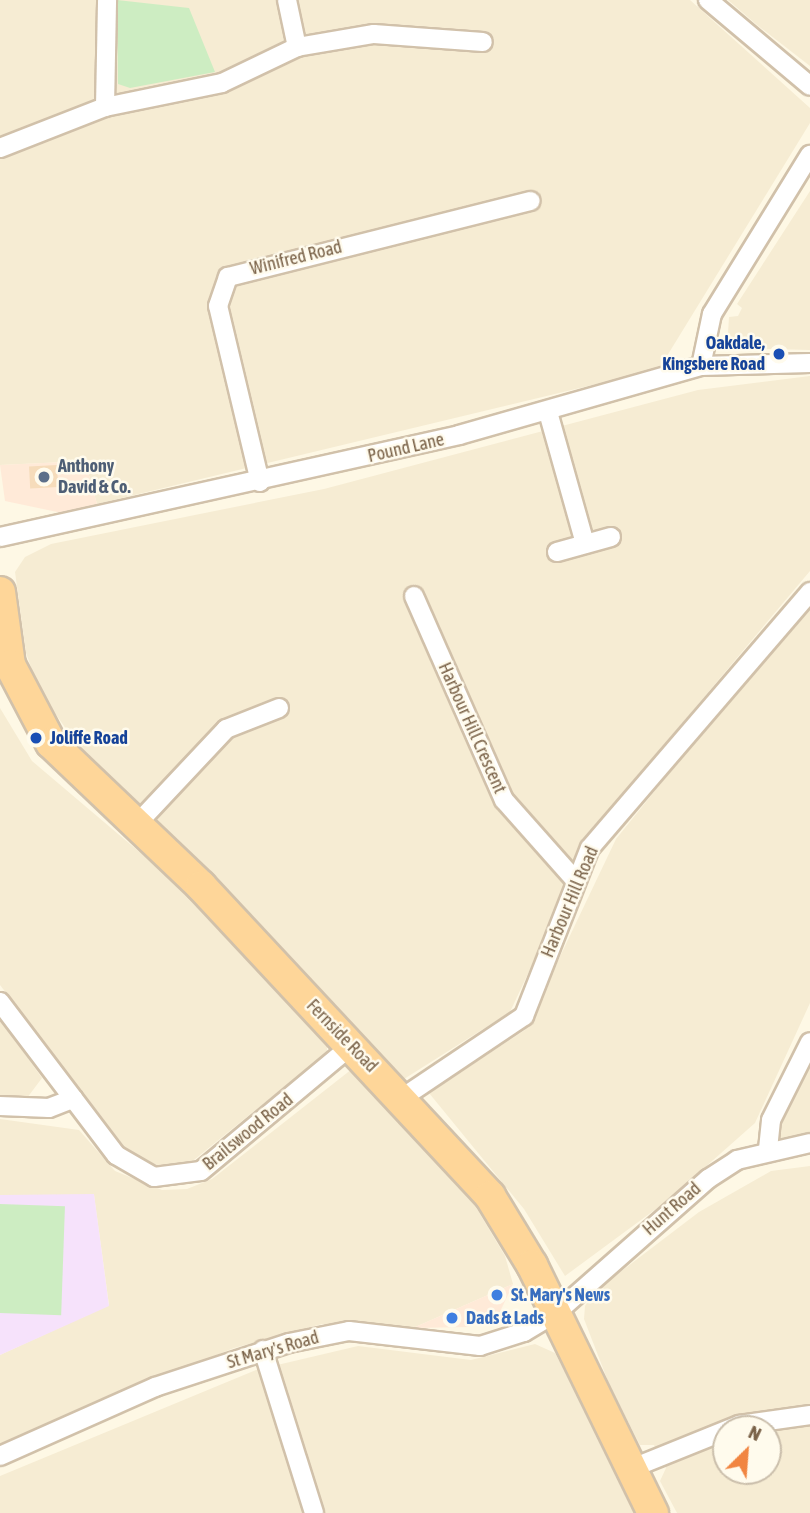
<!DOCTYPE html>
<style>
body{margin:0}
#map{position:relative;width:810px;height:1513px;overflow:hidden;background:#fef8e5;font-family:"Asap Condensed",sans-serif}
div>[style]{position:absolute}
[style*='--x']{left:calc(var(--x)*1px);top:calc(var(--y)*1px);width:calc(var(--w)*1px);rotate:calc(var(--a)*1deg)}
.residential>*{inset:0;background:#f6ecd3}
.commercial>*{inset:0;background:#ffead8}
.education>*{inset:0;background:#f6e2fb}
.green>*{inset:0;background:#cdedc2;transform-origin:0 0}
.building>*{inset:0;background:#f6dcbb;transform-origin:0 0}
.roads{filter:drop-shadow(2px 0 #d1c1aa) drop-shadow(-2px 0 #d1c1aa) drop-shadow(0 2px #d1c1aa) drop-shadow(0 -2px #d1c1aa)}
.minor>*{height:18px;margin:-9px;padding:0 9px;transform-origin:9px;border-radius:9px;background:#fff}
.trunk>*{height:30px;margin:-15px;padding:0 15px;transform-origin:15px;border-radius:15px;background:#fed699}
.dots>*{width:19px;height:19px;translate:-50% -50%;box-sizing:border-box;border:4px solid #fffbed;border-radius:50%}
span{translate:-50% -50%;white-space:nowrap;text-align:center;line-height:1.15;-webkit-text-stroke:5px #fffbed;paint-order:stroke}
.street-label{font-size:18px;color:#7a6248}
.transit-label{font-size:18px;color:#164399;font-weight:700}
.right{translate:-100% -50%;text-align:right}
.left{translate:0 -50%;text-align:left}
.service-label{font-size:18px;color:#4e5e75;font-weight:700}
.shop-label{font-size:18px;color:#366cbe;font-weight:700}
.north{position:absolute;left:712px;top:1415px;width:70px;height:70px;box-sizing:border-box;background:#fffbed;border:2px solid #cabeab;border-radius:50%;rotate:25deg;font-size:19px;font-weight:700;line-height:28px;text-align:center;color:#7a6248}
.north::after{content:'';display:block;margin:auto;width:24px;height:32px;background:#f18541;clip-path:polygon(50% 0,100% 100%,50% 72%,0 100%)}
</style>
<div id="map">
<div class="residential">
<div style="clip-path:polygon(0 0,690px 0,810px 108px,810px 123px,659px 369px,97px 504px,85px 461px,0 465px)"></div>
<div style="clip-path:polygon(728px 0,810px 0,810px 66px,757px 25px)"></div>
<div style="clip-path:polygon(810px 191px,810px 350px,739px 348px,728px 333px,729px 317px,738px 316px,742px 308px,737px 304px)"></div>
<div style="clip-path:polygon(810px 376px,810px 571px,599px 822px,510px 1012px,404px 1079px,244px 908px,93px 767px,40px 692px,26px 653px,15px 572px,25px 557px,51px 544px,324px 489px,698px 390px)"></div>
<div style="clip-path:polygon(810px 599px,810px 1003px,755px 1123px,668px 1200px,565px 1276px,524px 1209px,429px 1093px,525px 1030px,616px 839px)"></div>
<div style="clip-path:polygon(0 708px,32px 761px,196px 900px,327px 1036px,327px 1052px,189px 1164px,160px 1166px,131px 1155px,0 985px)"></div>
<div style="clip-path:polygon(0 1019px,42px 1078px,27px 1098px,0 1096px)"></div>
<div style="clip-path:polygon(810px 1067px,810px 1143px,768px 1149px,790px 1104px)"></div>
<div style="clip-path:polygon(352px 1069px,474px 1204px,505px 1256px,513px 1284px,413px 1328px,322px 1324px,234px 1348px,0 1444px,0 1355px,109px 1305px,94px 1195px,0 1195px,0 1119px,79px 1130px,115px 1171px,162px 1190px,187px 1189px,212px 1179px)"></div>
<div style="clip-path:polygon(evenodd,810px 1166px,810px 1513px,677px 1513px,660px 1481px,666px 1468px,654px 1445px,640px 1445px,611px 1389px,584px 1319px,585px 1306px,594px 1292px,699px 1212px,771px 1171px,810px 1166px,726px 1429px,768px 1429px,768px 1471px,726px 1471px,726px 1429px)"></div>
<div style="clip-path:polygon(535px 1344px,555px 1353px,643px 1513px,0 1513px,0 1476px,256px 1370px,358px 1346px,471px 1360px)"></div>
</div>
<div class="commercial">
<div style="clip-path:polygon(85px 461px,97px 504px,62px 513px,5px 501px,0 465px)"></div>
<div style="clip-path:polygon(513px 1284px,498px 1316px,468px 1327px,413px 1328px)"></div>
</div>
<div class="education">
<div style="clip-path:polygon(94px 1194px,109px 1306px,0 1355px,0 1195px)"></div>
</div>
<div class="green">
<div style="clip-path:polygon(117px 0,189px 8px,215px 72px,130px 88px,118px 84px)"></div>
<div style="left:0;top:1204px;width:65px;height:109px;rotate:2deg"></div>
</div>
<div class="building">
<div style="left:57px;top:465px;width:22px;height:28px;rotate:87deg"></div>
</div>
<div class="roads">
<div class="minor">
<div style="--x:287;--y:0;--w:48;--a:78"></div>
<div style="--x:708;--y:0;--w:133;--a:40.1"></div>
<div style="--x:105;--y:107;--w:107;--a:-88.9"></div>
<div style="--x:0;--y:148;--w:113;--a:-21.3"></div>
<div style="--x:105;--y:107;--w:119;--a:-11.6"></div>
<div style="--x:222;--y:83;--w:83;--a:-25.6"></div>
<div style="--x:297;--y:47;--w:78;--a:-9.6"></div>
<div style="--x:374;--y:34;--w:109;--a:4.2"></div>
<div style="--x:701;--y:366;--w:53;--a:-78.1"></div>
<div style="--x:712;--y:314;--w:187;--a:-58.4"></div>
<div style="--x:548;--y:412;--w:137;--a:74.3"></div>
<div style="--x:260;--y:482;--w:181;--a:-103.4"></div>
<div style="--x:218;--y:306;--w:31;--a:-71"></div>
<div style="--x:228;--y:277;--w:312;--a:-14.1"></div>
<div style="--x:0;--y:537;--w:470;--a:-12.5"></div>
<div style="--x:459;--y:435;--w:252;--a:-15.9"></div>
<div style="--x:701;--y:366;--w:109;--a:-1.6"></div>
<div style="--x:557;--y:552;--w:56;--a:-15.5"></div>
<div style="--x:414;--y:596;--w:223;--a:66.2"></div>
<div style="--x:504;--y:800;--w:108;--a:48.4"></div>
<div style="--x:135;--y:826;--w:133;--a:-46.8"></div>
<div style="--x:226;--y:729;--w:57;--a:-21.6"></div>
<div style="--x:0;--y:1002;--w:192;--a:52.8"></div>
<div style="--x:116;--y:1155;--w:44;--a:30.1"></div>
<div style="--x:154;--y:1177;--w:47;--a:-7.3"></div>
<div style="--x:201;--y:1171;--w:195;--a:-39.8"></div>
<div style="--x:402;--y:1098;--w:147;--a:-33.9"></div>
<div style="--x:524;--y:1016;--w:180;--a:-68.6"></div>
<div style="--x:590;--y:848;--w:338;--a:-49.3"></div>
<div style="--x:0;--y:1106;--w:49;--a:2.3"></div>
<div style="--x:49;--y:1108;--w:26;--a:-21"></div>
<div style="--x:768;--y:1149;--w:29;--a:-84"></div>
<div style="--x:771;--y:1120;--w:87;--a:-63.4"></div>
<div style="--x:263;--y:1350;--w:171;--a:72.6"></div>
<div style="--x:0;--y:1456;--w:170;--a:-24"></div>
<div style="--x:155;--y:1387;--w:141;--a:-18.2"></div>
<div style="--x:289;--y:1343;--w:61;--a:-11.3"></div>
<div style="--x:349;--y:1331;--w:132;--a:6.5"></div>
<div style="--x:480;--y:1346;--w:46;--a:-17.7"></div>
<div style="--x:524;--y:1332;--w:37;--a:-31"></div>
<div style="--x:556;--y:1313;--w:203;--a:-41.4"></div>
<div style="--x:708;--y:1179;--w:35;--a:-33"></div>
<div style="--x:737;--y:1160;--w:75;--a:-13.1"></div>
<div style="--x:630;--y:1469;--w:118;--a:-22"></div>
<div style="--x:739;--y:1425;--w:72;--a:-8"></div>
</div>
<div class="trunk">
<div style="--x:0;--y:592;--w:74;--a:82.2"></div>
<div style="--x:10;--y:665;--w:88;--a:62.3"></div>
<div style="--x:51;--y:743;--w:207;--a:43.6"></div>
<div style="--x:201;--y:886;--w:424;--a:47"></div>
<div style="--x:490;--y:1196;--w:81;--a:58.7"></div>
<div style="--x:532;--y:1265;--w:276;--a:64"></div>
</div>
</div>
<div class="dots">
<div style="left:779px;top:354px;background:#1a4fb4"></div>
<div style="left:44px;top:477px;background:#5c6f8a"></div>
<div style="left:36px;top:738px;background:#1a4fb4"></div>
<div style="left:497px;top:1295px;background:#3f7fe0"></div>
<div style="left:452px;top:1318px;background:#3f7fe0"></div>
</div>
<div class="street-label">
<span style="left:296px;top:258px;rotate:-14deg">Winifred Road</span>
<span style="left:406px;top:448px;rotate:-13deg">Pound Lane</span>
<span style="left:472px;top:728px;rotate:66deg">Harbour Hill Crescent</span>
<span style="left:570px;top:902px;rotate:-67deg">Harbour Hill Road</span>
<span style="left:342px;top:1036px;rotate:46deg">Fernside Road</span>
<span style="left:248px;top:1132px;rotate:-39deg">Brailswood Road</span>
<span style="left:672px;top:1209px;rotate:-41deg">Hunt Road</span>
<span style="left:273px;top:1350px;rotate:-16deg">St Mary's Road</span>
</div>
<div class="transit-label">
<span class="right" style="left:765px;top:354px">Oakdale,<br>Kingsbere Road</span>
<span class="left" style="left:50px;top:738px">Joliffe Road</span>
</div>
<div class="service-label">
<span class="left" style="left:58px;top:477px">Anthony<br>David &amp; Co.</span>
</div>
<div class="shop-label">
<span class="left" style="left:511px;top:1295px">St. Mary's News</span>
<span class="left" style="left:466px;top:1318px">Dads &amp; Lads</span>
</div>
<div class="north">N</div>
</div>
